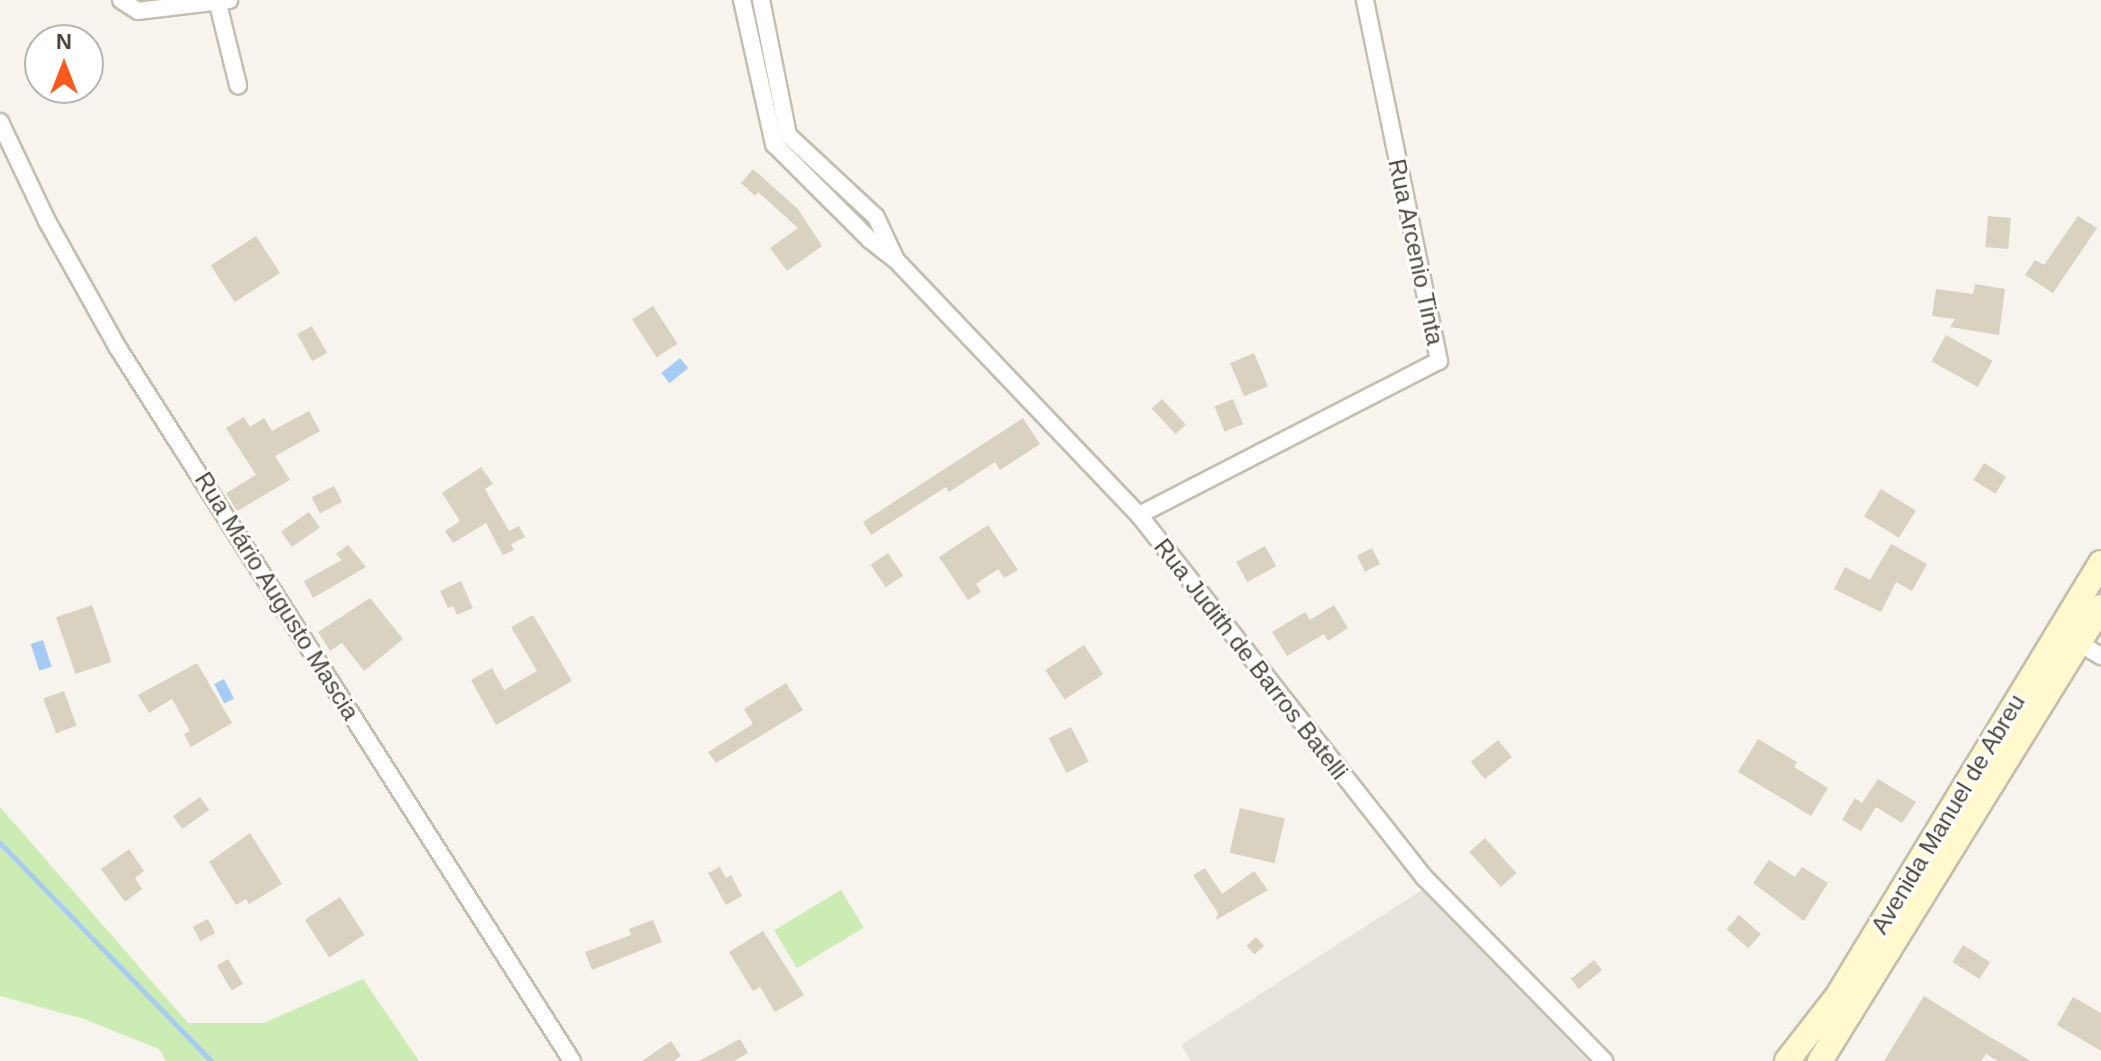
<!DOCTYPE html>
<meta charset="utf-8">
<style>
body{margin:0}
#map{position:relative;width:2101px;height:1061px;overflow:hidden;background:#f6f4ec;font-family:Helvetica,sans-serif}
div>[style]{position:absolute}
[style*='--x']{left:calc(var(--x)*1px);top:calc(var(--y)*1px);width:calc(var(--w)*1px);rotate:calc(var(--a)*1deg)}
.industrial>*{inset:0;background:#e6e3dd}
.green>*{inset:0;background:#cbecb3;transform-origin:0 0}
.water>*{inset:0;background:#a6cbf5;transform-origin:0 0}
.stream>*{height:5px;margin:-2.5px;padding:0 2.5px;transform-origin:2.5px;border-radius:2.5px;background:#a6cbf5}
.building>*{inset:0;background:#d9d2c0;transform-origin:0 0}
.roads{filter:drop-shadow(2px 0 #c3bead) drop-shadow(-2px 0 #c3bead) drop-shadow(0 2px #c3bead) drop-shadow(0 -2px #c3bead)}
.street>*{height:16px;margin:-8px;padding:0 8px;transform-origin:8px;border-radius:8px;background:#fff}
.secondary>*{height:24px;margin:-12px;padding:0 12px;transform-origin:12px;border-radius:12px;background:#fff9cd}
span{translate:-50% -50%;white-space:nowrap;text-align:center;line-height:1.15;-webkit-text-stroke:6px #fff;paint-order:stroke}
.street-label{font-size:24px;color:#4c4638}
.north{position:absolute;left:24px;top:24px;width:80px;height:80px;box-sizing:border-box;background:#fff;border:2px solid #b7b5af;border-radius:50%;rotate:0deg;font-size:22px;font-weight:700;line-height:32px;text-align:center;color:#4c4638}
.north::after{content:'';display:block;margin:auto;width:28px;height:36px;background:#ff591a;clip-path:polygon(50% 0,100% 100%,50% 72%,0 100%)}
</style>
<div id="map">
<div class="industrial">
<div style="clip-path:polygon(1422px 890px,1588px 1061px,1191px 1061px,1181px 1045px)"></div>
</div>
<div class="green">
<div style="clip-path:polygon(0 807px,188px 1023px,264px 1023px,363px 979px,419px 1061px,166px 1061px,159px 1049px,84px 1019px,0 996px)"></div>
<div style="left:841px;top:890px;width:44px;height:78px;rotate:59deg"></div>
</div>
<div class="water">
<div style="left:680px;top:358px;width:13px;height:24px;rotate:51deg"></div>
<div style="left:43px;top:640px;width:28px;height:13px;rotate:72deg"></div>
<div style="left:224px;top:679px;width:22px;height:11px;rotate:63deg"></div>
</div>
<div class="stream">
<div style="--x:0;--y:843;--w:303;--a:45.9"></div>
</div>
<div class="building">
<div style="clip-path:polygon(753px 169px,798px 209px,822px 246px,787px 271px,770px 248px,798px 228px,758px 192px,755px 196px,741px 183px)"></div>
<div style="left:1988px;top:216px;width:23px;height:31px;rotate:5deg"></div>
<div style="clip-path:polygon(2078px 216px,2097px 228px,2053px 293px,2025px 275px,2035px 260px,2044px 265px)"></div>
<div style="left:256px;top:236px;width:44px;height:54px;rotate:57deg"></div>
<div style="clip-path:polygon(1975px 284px,2005px 289px,1999px 335px,1950px 327px,1955px 319px,1932px 316px,1936px 289px,1973px 294px)"></div>
<div style="left:653px;top:306px;width:45px;height:25px;rotate:57deg"></div>
<div style="left:312px;top:326px;width:31px;height:17px;rotate:61deg"></div>
<div style="left:1946px;top:335px;width:53px;height:30px;rotate:29deg"></div>
<div style="left:1254px;top:353px;width:36px;height:26px;rotate:67deg"></div>
<div style="left:1162px;top:399px;width:35px;height:14px;rotate:47deg"></div>
<div style="left:1233px;top:399px;width:27px;height:20px;rotate:68deg"></div>
<div style="clip-path:polygon(309px 411px,320px 431px,275px 456px,290px 480px,237px 511px,226px 493px,256px 475px,226px 428px,244px 417px,250px 427px,264px 418px,272px 431px)"></div>
<div style="clip-path:polygon(1023px 418px,1040px 444px,1000px 470px,995px 462px,949px 492px,946px 487px,871px 535px,863px 522px)"></div>
<div style="left:1984px;top:463px;width:26px;height:20px;rotate:32deg"></div>
<div style="clip-path:polygon(481px 467px,493px 484px,485px 489px,509px 531px,519px 526px,525px 537px,511px 544px,514px 550px,503px 555px,486px 523px,453px 543px,445px 531px,460px 521px,442px 493px)"></div>
<div style="left:334px;top:486px;width:18px;height:25px;rotate:63deg"></div>
<div style="left:1881px;top:489px;width:41px;height:32px;rotate:32deg"></div>
<div style="left:309px;top:512px;width:19px;height:34px;rotate:55deg"></div>
<div style="clip-path:polygon(988px 525px,1018px 570px,1004px 578px,998px 569px,976px 584px,981px 592px,968px 600px,939px 557px)"></div>
<div style="clip-path:polygon(1891px 544px,1927px 564px,1912px 591px,1896px 582px,1881px 612px,1834px 589px,1845px 567px,1870px 580px)"></div>
<div style="clip-path:polygon(348px 545px,366px 567px,313px 598px,304px 581px,342px 560px,336px 554px)"></div>
<div style="left:1265px;top:546px;width:23px;height:33px;rotate:61deg"></div>
<div style="left:1372px;top:548px;width:18px;height:17px;rotate:63deg"></div>
<div style="left:888px;top:553px;width:27px;height:21px;rotate:56deg"></div>
<div style="clip-path:polygon(461px 581px,473px 608px,457px 615px,453px 606px,448px 608px,440px 591px)"></div>
<div style="clip-path:polygon(370px 598px,403px 639px,364px 671px,342px 643px,330px 651px,318px 632px)"></div>
<div style="left:92px;top:605px;width:60px;height:38px;rotate:71deg"></div>
<div style="clip-path:polygon(1334px 605px,1348px 628px,1328px 641px,1324px 634px,1287px 656px,1272px 632px,1305px 612px,1310px 620px)"></div>
<div style="clip-path:polygon(533px 615px,572px 681px,496px 725px,471px 680px,492px 668px,504px 690px,537px 671px,511px 627px)"></div>
<div style="left:1084px;top:645px;width:35px;height:46px;rotate:57deg"></div>
<div style="clip-path:polygon(197px 663px,232px 723px,191px 747px,184px 734px,190px 731px,172px 699px,149px 713px,138px 695px)"></div>
<div style="clip-path:polygon(786px 683px,803px 710px,716px 763px,708px 752px,753px 724px,744px 709px)"></div>
<div style="left:64px;top:691px;width:37px;height:22px;rotate:70deg"></div>
<div style="left:1071px;top:727px;width:39px;height:25px;rotate:63deg"></div>
<div style="clip-path:polygon(1758px 739px,1797px 762px,1794px 767px,1828px 788px,1811px 816px,1738px 772px)"></div>
<div style="left:1498px;top:740px;width:22px;height:35px;rotate:51deg"></div>
<div style="clip-path:polygon(1878px 779px,1916px 802px,1902px 823px,1876px 807px,1861px 831px,1842px 820px,1855px 798px,1862px 803px)"></div>
<div style="left:200px;top:797px;width:16px;height:33px;rotate:55deg"></div>
<div style="left:1240px;top:808px;width:46px;height:46px;rotate:13deg"></div>
<div style="clip-path:polygon(250px 833px,282px 884px,249px 904px,246px 899px,236px 905px,209px 862px)"></div>
<div style="left:1485px;top:838px;width:47px;height:21px;rotate:48deg"></div>
<div style="clip-path:polygon(129px 849px,144px 871px,135px 878px,142px 889px,125px 902px,101px 869px)"></div>
<div style="clip-path:polygon(1769px 860px,1795px 877px,1802px 867px,1828px 883px,1804px 921px,1753px 883px)"></div>
<div style="clip-path:polygon(720px 867px,726px 878px,731px 875px,742px 896px,726px 905px,708px 873px)"></div>
<div style="clip-path:polygon(1205px 868px,1222px 894px,1254px 871px,1268px 890px,1216px 920px,1218px 913px,1193px 875px)"></div>
<div style="left:340px;top:897px;width:45px;height:42px;rotate:57deg"></div>
<div style="left:1739px;top:915px;width:29px;height:19px;rotate:41deg"></div>
<div style="left:208px;top:919px;width:16px;height:17px;rotate:63deg"></div>
<div style="clip-path:polygon(653px 920px,662px 942px,592px 970px,585px 952px,631px 935px,629px 929px)"></div>
<div style="clip-path:polygon(763px 931px,804px 995px,775px 1012px,760px 987px,753px 991px,729px 952px)"></div>
<div style="left:1256px;top:937px;width:12px;height:13px;rotate:48deg"></div>
<div style="left:1963px;top:945px;width:32px;height:20px;rotate:32deg"></div>
<div style="left:228px;top:959px;width:29px;height:13px;rotate:59deg"></div>
<div style="left:1594px;top:960px;width:13px;height:30px;rotate:51deg"></div>
<div style="clip-path:polygon(1924px 996px,1980px 1031px,2031px 1061px,1998px 1061px,1986px 1054px,1981px 1061px,1884px 1061px)"></div>
<div style="clip-path:polygon(2073px 997px,2101px 1013px,2101px 1051px,2057px 1025px)"></div>
<div style="clip-path:polygon(740px 1039px,748px 1053px,734px 1061px,699px 1061px)"></div>
<div style="clip-path:polygon(671px 1041px,681px 1056px,674px 1061px,642px 1061px)"></div>
</div>
<div class="roads">
<div class="street">
<div style="--x:121;--y:0;--w:20;--a:33"></div>
<div style="--x:138;--y:11;--w:92;--a:-6.9"></div>
<div style="--x:217;--y:0;--w:88;--a:76.1"></div>
<div style="--x:742;--y:0;--w:148;--a:77.5"></div>
<div style="--x:774;--y:144;--w:136;--a:45"></div>
<div style="--x:870;--y:240;--w:33;--a:38"></div>
<div style="--x:896;--y:260;--w:352;--a:46.4"></div>
<div style="--x:1139;--y:515;--w:462;--a:51.8"></div>
<div style="--x:1425;--y:878;--w:256;--a:45.6"></div>
<div style="--x:761;--y:0;--w:138;--a:78.7"></div>
<div style="--x:788;--y:135;--w:120;--a:43"></div>
<div style="--x:876;--y:217;--w:45;--a:65.1"></div>
<div style="--x:0;--y:122;--w:110;--a:64.6"></div>
<div style="--x:47;--y:221;--w:145;--a:60.8"></div>
<div style="--x:118;--y:348;--w:845;--a:57.51"></div>
<div style="--x:1139;--y:515;--w:337;--a:-27.2"></div>
<div style="--x:1439;--y:361;--w:369;--a:-101.6"></div>
<div style="--x:2079;--y:643;--w:26;--a:31"></div>
</div>
<div class="secondary">
<div style="--x:1787;--y:1061;--w:81;--a:-52"></div>
<div style="--x:1837;--y:997;--w:508;--a:-58.69"></div>
<div style="--x:1820;--y:1061;--w:534;--a:-58.24"></div>
</div>
</div>
<div class="street-label">
<span style="left:1416px;top:252px;rotate:78deg">Rua Arcenio Tinta</span>
<span style="left:277px;top:596px;rotate:58deg">Rua Mário Augusto Mascia</span>
<span style="left:1251px;top:659px;rotate:52deg">Rua Judith de Barros Batelli</span>
<span style="left:1948px;top:814px;rotate:-59deg">Avenida Manuel de Abreu</span>
</div>
<div class="north">N</div>
</div>
